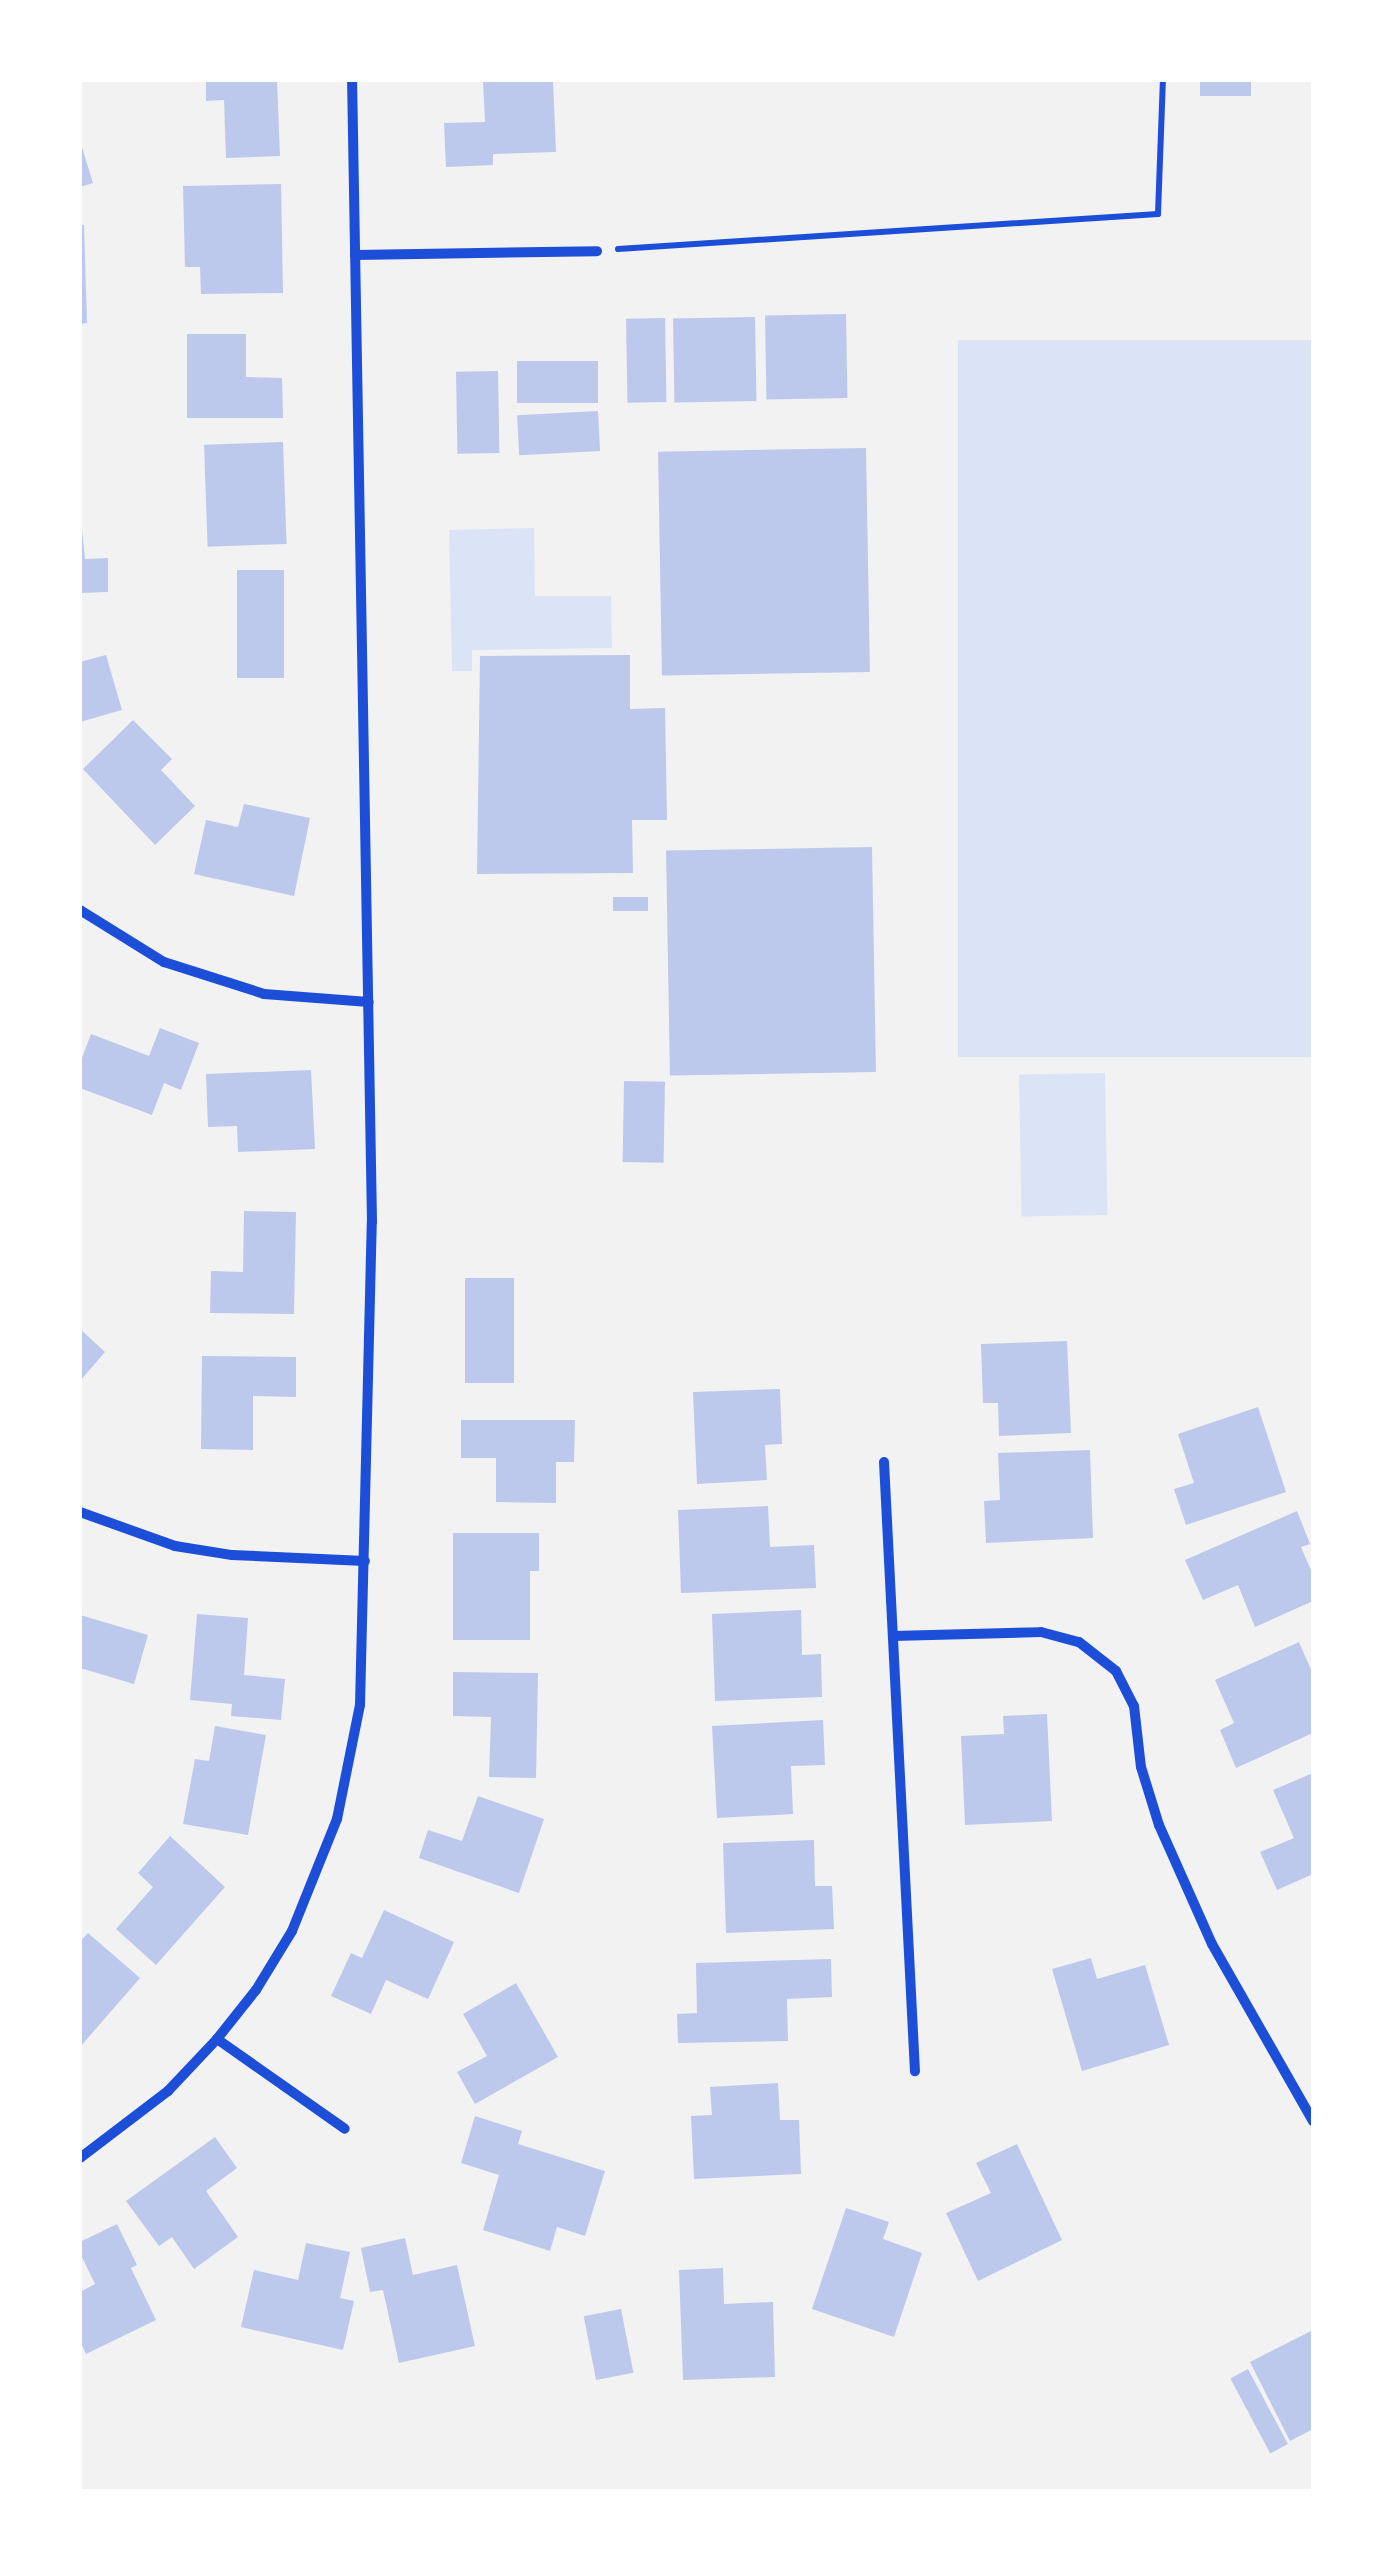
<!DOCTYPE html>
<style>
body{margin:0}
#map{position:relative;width:1393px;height:2571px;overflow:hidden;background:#f2f2f2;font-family:Manrope,sans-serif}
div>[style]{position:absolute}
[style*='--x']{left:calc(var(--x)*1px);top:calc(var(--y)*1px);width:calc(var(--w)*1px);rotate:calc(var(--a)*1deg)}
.green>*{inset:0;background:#dbe4f7;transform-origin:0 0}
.building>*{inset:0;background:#bdc9ec;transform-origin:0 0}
.path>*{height:6px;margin:-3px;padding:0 3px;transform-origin:3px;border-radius:3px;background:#1d4ed8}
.minor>*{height:10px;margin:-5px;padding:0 5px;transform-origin:5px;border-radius:5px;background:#1d4ed8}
span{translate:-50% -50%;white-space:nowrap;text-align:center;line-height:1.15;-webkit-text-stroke:10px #fff;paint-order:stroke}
.frame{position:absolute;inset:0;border:82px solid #fff;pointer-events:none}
</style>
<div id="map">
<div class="green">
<div style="left:958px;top:340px;width:355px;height:717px"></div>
<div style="clip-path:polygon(534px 528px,535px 596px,611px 596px,612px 648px,472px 650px,472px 671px,452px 671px,449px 530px)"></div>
<div style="left:1105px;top:1073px;width:142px;height:86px;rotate:89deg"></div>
</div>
<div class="building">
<div style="clip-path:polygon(206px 80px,277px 80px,280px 156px,226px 158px,224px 100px,206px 101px)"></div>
<div style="clip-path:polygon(483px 80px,553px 80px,556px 152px,493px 154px,493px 165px,446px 167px,444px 123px,485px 122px)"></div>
<div style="left:1200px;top:80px;width:51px;height:16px"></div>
<div style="clip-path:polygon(80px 141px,93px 183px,80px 187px)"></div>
<div style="clip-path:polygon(281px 184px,283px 293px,201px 294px,200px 267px,185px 267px,183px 186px)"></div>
<div style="clip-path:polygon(80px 225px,84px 225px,87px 323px,80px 324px)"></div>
<div style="left:846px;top:314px;width:84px;height:81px;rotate:89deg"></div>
<div style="left:755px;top:317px;width:84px;height:82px;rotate:89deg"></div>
<div style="left:665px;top:318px;width:84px;height:39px;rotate:89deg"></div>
<div style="clip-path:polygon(187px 334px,246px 334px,246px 377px,282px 378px,283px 418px,187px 418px)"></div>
<div style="left:517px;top:361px;width:81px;height:42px"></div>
<div style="left:498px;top:371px;width:82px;height:42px;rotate:89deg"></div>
<div style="left:598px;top:411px;width:40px;height:81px;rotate:87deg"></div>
<div style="left:283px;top:442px;width:102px;height:79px;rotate:88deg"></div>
<div style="left:866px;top:448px;width:224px;height:208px;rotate:89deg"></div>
<div style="clip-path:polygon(80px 511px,85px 559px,108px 558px,108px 592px,80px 593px)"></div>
<div style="left:237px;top:570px;width:47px;height:108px"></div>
<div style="clip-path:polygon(106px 655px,122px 710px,80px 722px,80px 662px)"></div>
<div style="clip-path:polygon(630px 655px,630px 709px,665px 708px,667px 820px,632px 820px,633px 873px,477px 874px,480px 656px)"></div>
<div style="clip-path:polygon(133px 720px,172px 759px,161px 770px,195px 806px,155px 845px,83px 769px)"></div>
<div style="clip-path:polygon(244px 804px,310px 818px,294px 896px,194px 874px,206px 820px,238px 827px)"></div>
<div style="left:872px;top:847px;width:225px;height:206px;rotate:89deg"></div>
<div style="left:648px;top:897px;width:14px;height:35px;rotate:90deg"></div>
<div style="clip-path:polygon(160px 1028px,199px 1043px,181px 1090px,164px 1083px,152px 1115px,80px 1088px,80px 1063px,91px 1034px,149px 1056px)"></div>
<div style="clip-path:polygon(311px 1070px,315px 1149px,238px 1152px,237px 1126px,208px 1127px,206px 1074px)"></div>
<div style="left:624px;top:1081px;width:41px;height:81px;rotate:1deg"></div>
<div style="clip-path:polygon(244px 1211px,296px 1212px,294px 1314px,210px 1313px,211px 1271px,243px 1272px)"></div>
<div style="left:465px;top:1278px;width:49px;height:105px"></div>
<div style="clip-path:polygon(80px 1329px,105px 1352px,80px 1381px)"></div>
<div style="clip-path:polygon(1067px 1341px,1071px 1433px,999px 1436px,998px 1403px,983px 1403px,981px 1344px)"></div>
<div style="clip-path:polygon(202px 1356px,296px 1357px,296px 1397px,253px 1396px,253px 1450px,201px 1449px)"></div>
<div style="clip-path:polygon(780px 1389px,782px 1444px,765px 1445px,767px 1480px,697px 1484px,693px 1392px)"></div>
<div style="clip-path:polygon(1258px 1407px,1286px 1492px,1186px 1525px,1174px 1489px,1194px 1483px,1178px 1434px)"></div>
<div style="clip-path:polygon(461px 1420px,575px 1420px,574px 1462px,556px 1462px,556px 1503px,496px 1502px,496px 1458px,461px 1458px)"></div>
<div style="clip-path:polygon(1090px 1450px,1093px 1538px,986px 1543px,984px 1501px,1000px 1500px,998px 1453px)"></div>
<div style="clip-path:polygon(768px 1506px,770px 1547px,814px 1545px,816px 1588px,681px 1593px,678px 1510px)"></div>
<div style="clip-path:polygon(1297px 1511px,1310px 1544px,1301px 1547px,1313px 1575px,1313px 1601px,1255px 1627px,1238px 1585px,1203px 1600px,1185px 1560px)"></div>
<div style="clip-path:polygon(453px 1533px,539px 1533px,539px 1571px,530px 1571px,530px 1640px,453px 1640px)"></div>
<div style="clip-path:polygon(801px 1610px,802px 1655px,821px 1654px,822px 1697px,715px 1701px,712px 1614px)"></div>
<div style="clip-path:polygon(197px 1614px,248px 1618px,244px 1675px,285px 1679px,281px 1720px,231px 1716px,232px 1704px,190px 1700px)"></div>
<div style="clip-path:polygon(80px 1615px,148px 1635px,134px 1684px,80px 1668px)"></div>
<div style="clip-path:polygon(1299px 1642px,1313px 1674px,1313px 1733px,1236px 1768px,1220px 1730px,1234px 1723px,1215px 1680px)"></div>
<div style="clip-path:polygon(453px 1672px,538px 1673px,536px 1778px,489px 1777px,491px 1717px,453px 1716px)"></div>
<div style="clip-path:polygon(1047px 1714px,1052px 1821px,965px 1825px,961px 1736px,1004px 1734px,1003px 1716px)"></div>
<div style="clip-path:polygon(823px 1720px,825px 1765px,791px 1766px,793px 1814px,717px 1818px,712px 1726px)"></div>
<div style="clip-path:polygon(215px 1726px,266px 1735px,248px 1835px,183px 1824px,195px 1759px,209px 1761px)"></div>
<div style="clip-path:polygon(1313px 1773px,1313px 1874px,1277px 1890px,1260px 1852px,1294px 1838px,1273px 1790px)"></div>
<div style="clip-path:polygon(478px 1796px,544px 1819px,519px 1893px,419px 1858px,428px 1830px,462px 1841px)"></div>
<div style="clip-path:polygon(170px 1836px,225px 1887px,156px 1965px,116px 1929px,153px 1887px,138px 1873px)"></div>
<div style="clip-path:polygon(814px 1840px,815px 1886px,832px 1886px,834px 1929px,726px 1933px,723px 1843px)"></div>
<div style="clip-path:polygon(384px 1910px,454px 1942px,428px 1999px,386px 1980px,371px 2014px,331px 1996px,351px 1953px,362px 1958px)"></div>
<div style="clip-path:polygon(88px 1933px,140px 1978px,80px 2047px,80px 1942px)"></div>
<div style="clip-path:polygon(1091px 1958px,1097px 1979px,1145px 1965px,1169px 2045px,1082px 2071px,1052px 1969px)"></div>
<div style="clip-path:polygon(831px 1959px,832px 1997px,787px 1999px,788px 2041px,678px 2043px,677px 2014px,697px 2013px,696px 1963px)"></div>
<div style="clip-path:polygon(516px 1983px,558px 2057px,475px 2104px,457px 2072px,487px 2056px,463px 2014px)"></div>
<div style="clip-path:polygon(778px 2083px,780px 2120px,799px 2120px,801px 2174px,694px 2179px,691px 2116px,712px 2115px,710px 2087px)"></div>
<div style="clip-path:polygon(475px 2116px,522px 2131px,518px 2144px,605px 2171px,585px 2236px,557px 2227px,550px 2251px,483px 2230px,499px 2175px,461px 2163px)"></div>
<div style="clip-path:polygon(215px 2137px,237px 2168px,206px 2191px,238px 2237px,194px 2269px,172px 2237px,159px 2246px,126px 2201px)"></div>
<div style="clip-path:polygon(1017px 2144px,1062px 2240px,978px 2281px,946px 2213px,991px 2193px,976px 2163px)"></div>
<div style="clip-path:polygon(846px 2208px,889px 2222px,883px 2239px,922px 2253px,894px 2337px,812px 2309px)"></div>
<div style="clip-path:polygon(117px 2224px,137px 2265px,131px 2268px,156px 2320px,86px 2354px,80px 2341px,80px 2292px,95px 2284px,80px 2253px,80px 2242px)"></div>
<div style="clip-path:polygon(405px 2238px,413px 2275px,457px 2265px,475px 2346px,399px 2363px,383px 2290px,370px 2292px,361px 2248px)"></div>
<div style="clip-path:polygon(306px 2243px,350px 2252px,340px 2298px,354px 2301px,343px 2350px,241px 2327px,254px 2270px,298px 2280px)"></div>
<div style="clip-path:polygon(723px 2268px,724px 2304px,773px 2302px,775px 2377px,683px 2380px,679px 2270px)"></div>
<div style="left:621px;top:2309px;width:65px;height:38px;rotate:79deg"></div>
<div style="clip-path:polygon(1313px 2330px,1313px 2429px,1290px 2441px,1250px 2362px)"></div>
<div style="left:1248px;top:2369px;width:85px;height:20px;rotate:62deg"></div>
</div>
<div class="path">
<div style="--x:618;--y:249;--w:541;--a:-3.71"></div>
<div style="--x:1158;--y:214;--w:134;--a:-87.9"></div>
</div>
<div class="minor">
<div style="--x:355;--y:255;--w:242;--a:-0.9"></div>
<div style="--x:80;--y:910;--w:99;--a:31.8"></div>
<div style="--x:164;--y:962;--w:105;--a:17.7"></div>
<div style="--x:264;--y:994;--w:105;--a:4.4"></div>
<div style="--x:884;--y:1462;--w:610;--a:87.09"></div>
<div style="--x:80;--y:1512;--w:101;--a:19.7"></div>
<div style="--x:175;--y:1546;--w:58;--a:9"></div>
<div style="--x:232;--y:1555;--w:133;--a:2.6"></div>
<div style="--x:893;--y:1636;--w:148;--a:-1.5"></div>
<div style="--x:1041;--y:1632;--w:39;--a:15"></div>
<div style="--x:1079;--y:1642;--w:47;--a:38.1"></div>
<div style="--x:1116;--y:1671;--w:39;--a:63"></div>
<div style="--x:1134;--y:1706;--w:61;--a:83.5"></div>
<div style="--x:1141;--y:1767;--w:61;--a:72.8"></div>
<div style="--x:1159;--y:1825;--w:130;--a:66"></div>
<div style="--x:1212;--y:1944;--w:204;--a:60.3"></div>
<div style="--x:217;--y:2039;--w:156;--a:35.1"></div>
<div style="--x:80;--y:2158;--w:111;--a:-37.3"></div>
<div style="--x:168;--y:2091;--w:71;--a:-46.7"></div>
<div style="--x:217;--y:2039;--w:63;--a:-51.5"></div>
<div style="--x:256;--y:1990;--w:69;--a:-58.6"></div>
<div style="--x:292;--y:1931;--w:121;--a:-68.1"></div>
<div style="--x:337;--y:1819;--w:116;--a:-78.6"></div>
<div style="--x:360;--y:1705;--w:483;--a:-88.6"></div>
<div style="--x:372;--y:1222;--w:1142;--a:-91"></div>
</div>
<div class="frame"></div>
</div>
